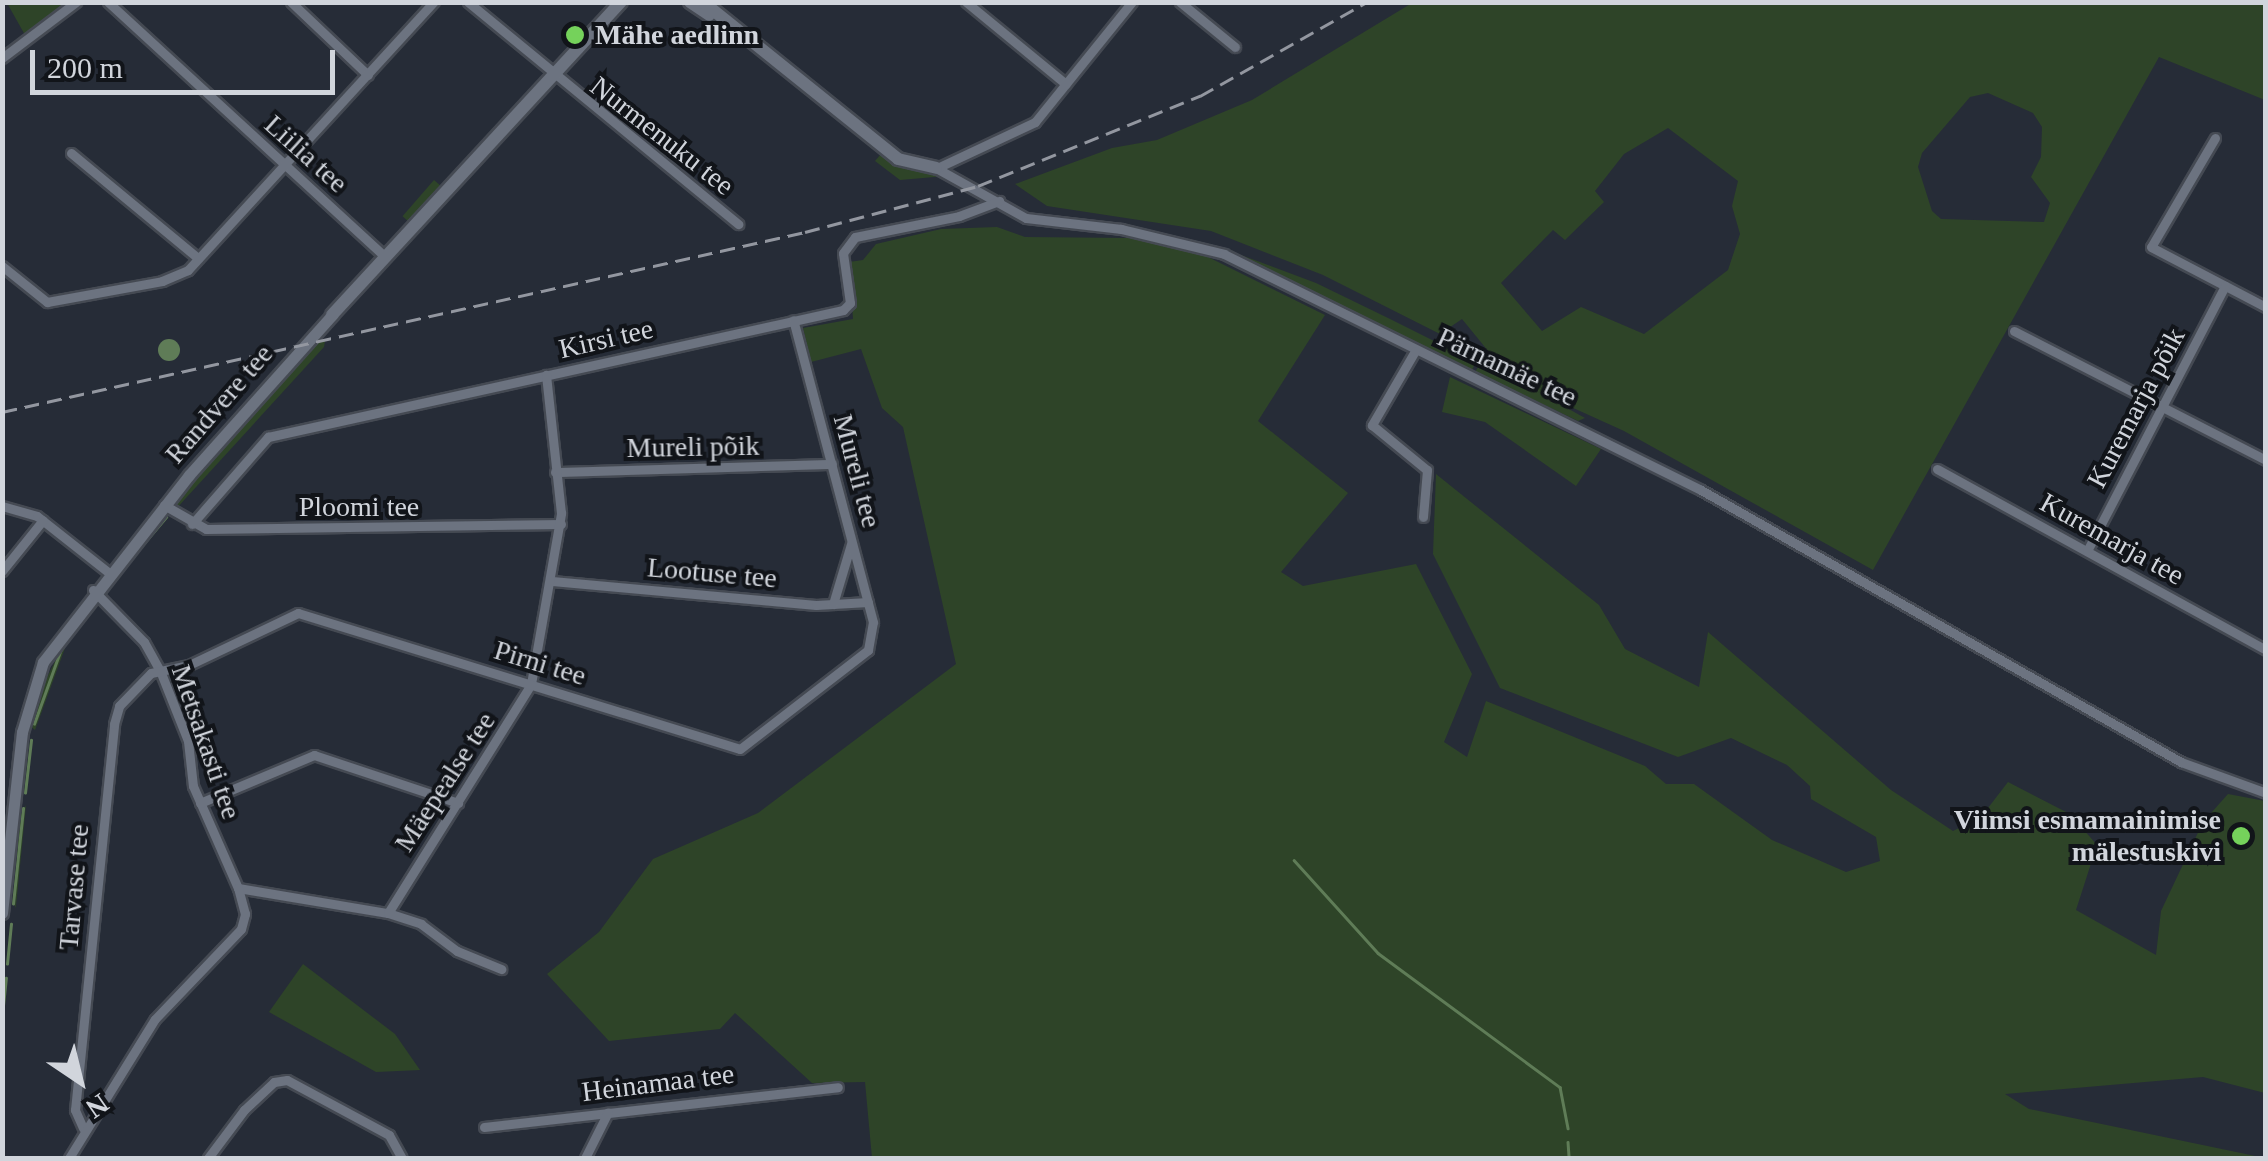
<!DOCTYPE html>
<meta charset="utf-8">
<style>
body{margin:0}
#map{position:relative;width:2268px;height:1161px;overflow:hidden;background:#262c37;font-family:Georgia,serif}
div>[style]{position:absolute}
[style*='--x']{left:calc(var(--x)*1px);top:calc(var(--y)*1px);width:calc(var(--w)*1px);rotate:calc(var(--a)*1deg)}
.green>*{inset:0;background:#2e4428;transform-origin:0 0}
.water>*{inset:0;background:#5f7c57}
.round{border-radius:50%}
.stream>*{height:2.5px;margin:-1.25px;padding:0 1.25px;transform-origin:1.25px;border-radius:1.25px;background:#5f7c57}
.roads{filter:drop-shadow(2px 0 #454a53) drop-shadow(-2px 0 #454a53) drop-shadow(0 2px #454a53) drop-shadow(0 -2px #454a53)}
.minor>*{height:9px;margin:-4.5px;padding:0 4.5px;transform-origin:4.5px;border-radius:4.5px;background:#6c7380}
.tertiary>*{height:11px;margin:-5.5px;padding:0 5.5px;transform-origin:5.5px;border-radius:5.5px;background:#6c7380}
.secondary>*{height:12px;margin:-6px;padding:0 6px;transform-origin:6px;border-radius:6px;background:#6c7380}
.rail>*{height:2.5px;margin-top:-1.25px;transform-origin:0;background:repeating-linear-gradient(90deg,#9397a0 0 15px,transparent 0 23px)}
.dots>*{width:28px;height:28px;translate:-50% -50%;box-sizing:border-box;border:5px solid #111419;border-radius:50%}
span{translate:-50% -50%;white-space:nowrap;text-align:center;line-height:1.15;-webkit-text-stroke:8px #111419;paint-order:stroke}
.poi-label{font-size:28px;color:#d1d5dc;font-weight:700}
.left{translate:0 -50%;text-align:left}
.right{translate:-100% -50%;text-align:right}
.street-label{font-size:28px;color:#d1d5dc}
.frame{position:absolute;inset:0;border:5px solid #d1d5dc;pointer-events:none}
.north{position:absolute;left:30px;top:1031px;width:100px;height:100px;-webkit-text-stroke:8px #111419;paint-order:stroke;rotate:145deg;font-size:28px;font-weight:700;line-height:40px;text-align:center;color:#d1d5dc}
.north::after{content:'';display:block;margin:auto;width:35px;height:45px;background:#d1d5dc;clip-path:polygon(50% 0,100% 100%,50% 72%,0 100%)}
.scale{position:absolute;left:30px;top:50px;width:305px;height:45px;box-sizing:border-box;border:5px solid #d1d5dc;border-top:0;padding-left:12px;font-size:30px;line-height:35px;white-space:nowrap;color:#d1d5dc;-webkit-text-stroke:8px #111419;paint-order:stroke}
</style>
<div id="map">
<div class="green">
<div style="clip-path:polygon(7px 3px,69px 3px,25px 35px)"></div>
<div style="clip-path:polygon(evenodd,1412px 3px,2265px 3px,2265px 100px,2159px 57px,1873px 570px,1624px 431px,1538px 392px,1585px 418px,1578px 421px,1475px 372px,1480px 364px,1511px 379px,1462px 319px,1440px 334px,1323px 275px,1211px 231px,1047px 206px,1015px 184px,1112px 148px,1157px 140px,1252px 100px,1412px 3px,1988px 93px,2033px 113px,2042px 127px,2041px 157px,2031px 177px,2050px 203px,2044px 222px,1941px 219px,1932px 211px,1918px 167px,1922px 153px,1970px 97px,1988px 93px,1412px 3px,1668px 128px,1738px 181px,1732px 206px,1740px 234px,1728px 270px,1644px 334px,1581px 307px,1542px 331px,1501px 283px,1553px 230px,1565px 240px,1604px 202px,1595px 191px,1624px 154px,1668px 128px)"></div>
<div style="clip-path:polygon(881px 154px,906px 169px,946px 176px,900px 180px,875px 161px)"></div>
<div style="left:434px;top:180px;width:11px;height:48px;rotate:41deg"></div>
<div style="clip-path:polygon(997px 227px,1025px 237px,1129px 238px,1200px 253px,1325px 315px,1258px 421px,1348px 493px,1281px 572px,1303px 586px,1416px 564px,1472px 674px,1444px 742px,1467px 757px,1486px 701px,1645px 766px,1666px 784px,1694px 784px,1772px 840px,1846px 872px,1880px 861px,1876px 837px,1811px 799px,1810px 786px,1787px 765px,1731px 738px,1678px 757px,1500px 688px,1433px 554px,1436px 474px,1599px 605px,1625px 649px,1699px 687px,1708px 632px,1891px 790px,1953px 831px,1981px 817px,2008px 782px,2070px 814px,2097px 845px,2076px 910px,2156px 955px,2161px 911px,2203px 822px,2228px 794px,2265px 801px,2265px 1093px,2203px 1077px,2005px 1094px,2029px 1109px,2265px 1158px,872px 1158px,865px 1082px,812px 1083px,735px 1013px,720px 1029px,609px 1041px,547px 974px,599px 932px,653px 859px,758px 813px,956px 664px,903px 427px,882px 408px,861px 349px,811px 362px,803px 328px,853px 319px,849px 262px,863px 260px,876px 244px,941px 229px)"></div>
<div style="clip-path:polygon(1233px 252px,1316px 283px,1388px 318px,1476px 362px,1472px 370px)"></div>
<div style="clip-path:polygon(325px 341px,324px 347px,175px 510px,173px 504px,312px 344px)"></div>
<div style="clip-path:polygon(1450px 377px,1601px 449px,1576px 486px,1485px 422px,1442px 412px)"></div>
<div style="clip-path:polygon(62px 647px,65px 648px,35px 730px,30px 726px,37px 698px)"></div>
<div style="clip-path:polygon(26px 805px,16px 906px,15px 908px,19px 819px)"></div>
<div style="clip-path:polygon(303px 964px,395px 1034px,420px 1070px,376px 1072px,269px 1012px)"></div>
</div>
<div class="water">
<div class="round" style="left:158px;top:339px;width:22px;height:22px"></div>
</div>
<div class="stream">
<div style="--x:128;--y:562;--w:59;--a:-49.8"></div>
<div style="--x:34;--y:724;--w:80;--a:-70.2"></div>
<div style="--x:25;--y:793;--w:53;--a:-83.5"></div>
<div style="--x:1294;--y:860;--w:125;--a:47.9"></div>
<div style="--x:1378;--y:953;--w:226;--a:36.4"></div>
<div style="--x:1560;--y:1087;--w:42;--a:79"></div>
<div style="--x:13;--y:904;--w:96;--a:-84"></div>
<div style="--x:7;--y:964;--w:40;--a:-84.3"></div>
<div style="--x:2;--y:1015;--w:37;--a:-84"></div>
<div style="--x:1568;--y:1142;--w:16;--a:86"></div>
</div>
<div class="roads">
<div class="minor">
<div style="--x:108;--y:2;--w:377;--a:42.6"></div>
<div style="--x:291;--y:2;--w:106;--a:43.5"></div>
<div style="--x:468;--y:2;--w:350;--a:39.4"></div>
<div style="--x:966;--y:2;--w:129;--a:39.4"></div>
<div style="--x:1180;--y:2;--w:71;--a:39.3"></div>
<div style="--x:2;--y:58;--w:93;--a:-37.1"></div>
<div style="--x:2215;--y:138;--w:126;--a:120.4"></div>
<div style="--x:2151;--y:247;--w:130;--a:27.6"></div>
<div style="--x:71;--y:153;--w:165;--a:39.6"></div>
<div style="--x:936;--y:168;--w:103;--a:29.1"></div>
<div style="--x:1026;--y:218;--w:96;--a:6.6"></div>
<div style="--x:1121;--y:229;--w:106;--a:13.6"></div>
<div style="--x:1224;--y:254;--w:532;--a:26.32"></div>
<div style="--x:1701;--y:490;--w:552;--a:29.54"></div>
<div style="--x:2181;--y:762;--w:90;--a:20"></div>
<div style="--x:937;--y:168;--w:108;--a:-25.1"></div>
<div style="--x:1035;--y:122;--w:154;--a:-51.1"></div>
<div style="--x:2;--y:266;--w:58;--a:38.7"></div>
<div style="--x:47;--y:302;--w:117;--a:-10.3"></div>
<div style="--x:162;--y:281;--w:28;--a:-23"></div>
<div style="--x:188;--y:270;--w:364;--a:-47.5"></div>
<div style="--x:2014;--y:331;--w:283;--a:27.1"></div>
<div style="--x:1415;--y:351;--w:86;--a:120.2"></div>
<div style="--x:1372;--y:425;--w:71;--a:39.3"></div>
<div style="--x:1427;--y:470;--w:47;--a:94.9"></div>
<div style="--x:1937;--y:469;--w:376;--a:28.8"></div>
<div style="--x:555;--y:472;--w:277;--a:-1.7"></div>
<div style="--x:164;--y:505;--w:48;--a:29.7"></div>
<div style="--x:206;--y:529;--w:355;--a:-0.8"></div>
<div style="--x:2;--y:506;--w:36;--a:16"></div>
<div style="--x:37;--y:516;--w:90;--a:38.3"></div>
<div style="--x:192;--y:524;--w:116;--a:-48.9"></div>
<div style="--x:268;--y:437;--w:589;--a:-12.45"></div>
<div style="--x:843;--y:310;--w:10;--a:-45"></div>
<div style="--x:850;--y:303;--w:50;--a:-98"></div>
<div style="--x:843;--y:253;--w:20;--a:-53"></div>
<div style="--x:855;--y:237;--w:106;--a:-11.4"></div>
<div style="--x:959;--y:216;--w:43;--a:-20.6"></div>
<div style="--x:2087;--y:551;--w:299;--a:-62.5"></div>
<div style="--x:2;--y:571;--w:65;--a:-51.2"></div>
<div style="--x:552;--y:581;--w:265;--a:5.2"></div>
<div style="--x:816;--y:605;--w:52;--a:-3.3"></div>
<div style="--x:93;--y:590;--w:73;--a:45.6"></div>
<div style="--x:144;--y:642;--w:35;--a:61"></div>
<div style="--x:161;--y:673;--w:73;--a:68.3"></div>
<div style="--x:188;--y:741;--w:45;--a:83.7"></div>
<div style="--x:193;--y:786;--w:111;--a:66.2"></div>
<div style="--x:238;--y:888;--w:152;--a:9.5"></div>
<div style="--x:388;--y:913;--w:35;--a:18"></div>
<div style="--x:421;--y:924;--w:45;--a:36.9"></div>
<div style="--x:457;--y:951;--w:48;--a:22.2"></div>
<div style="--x:833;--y:604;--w:63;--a:-73.3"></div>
<div style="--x:200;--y:803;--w:124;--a:-22.8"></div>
<div style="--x:314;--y:755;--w:152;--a:18.4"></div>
<div style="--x:388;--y:913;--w:270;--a:-58"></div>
<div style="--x:531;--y:684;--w:174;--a:-80"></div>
<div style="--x:561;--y:513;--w:139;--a:-96.2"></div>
<div style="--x:484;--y:1127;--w:356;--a:-6.4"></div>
<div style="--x:83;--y:1128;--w:20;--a:-114"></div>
<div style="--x:75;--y:1110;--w:388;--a:-84.2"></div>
<div style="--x:114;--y:724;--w:19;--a:-74"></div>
<div style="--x:119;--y:706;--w:46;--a:-45.9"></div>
<div style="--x:151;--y:673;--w:39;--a:-12"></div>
<div style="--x:189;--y:665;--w:121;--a:-25.5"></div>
<div style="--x:298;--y:613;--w:462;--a:17.1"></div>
<div style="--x:740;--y:749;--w:162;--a:-37.7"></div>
<div style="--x:868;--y:650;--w:28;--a:-80"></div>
<div style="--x:873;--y:622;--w:312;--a:-104.8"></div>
<div style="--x:69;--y:1158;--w:163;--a:-58.3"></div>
<div style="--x:155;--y:1019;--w:124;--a:-46.3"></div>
<div style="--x:241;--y:929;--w:16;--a:-75"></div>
<div style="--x:245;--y:914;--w:27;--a:-105"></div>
<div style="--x:208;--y:1158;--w:60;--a:-53.1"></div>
<div style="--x:244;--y:1110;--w:41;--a:-43"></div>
<div style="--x:274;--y:1082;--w:13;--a:-9"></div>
<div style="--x:287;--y:1080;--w:116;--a:28.3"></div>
<div style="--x:389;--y:1135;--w:26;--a:61"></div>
<div style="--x:585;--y:1158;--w:51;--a:-63.4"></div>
</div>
<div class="tertiary">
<div style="--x:2;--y:913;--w:182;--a:-83.7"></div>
<div style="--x:22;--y:732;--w:73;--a:-73.3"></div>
<div style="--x:43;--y:662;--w:237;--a:-52"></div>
<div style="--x:189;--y:475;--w:215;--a:-48.2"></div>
</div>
<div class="secondary">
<div style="--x:690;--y:2;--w:23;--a:34"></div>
<div style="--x:703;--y:2;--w:250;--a:38.8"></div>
<div style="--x:898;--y:159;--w:39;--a:13"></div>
<div style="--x:332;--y:315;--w:426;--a:-47.3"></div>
</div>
</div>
<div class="rail">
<div style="--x:2;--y:412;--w:823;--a:-12.63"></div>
<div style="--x:805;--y:232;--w:179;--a:-14.9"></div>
<div style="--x:978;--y:186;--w:240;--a:-22.1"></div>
<div style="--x:1200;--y:96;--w:192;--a:-29.4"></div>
</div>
<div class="dots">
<div style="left:575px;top:35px;background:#75d25b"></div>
<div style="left:2241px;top:836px;background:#75d25b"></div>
</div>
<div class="poi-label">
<span class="left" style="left:595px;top:35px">Mähe aedlinn</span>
<span class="right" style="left:2221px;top:836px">Viimsi esmamainimise<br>mälestuskivi</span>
</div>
<div class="street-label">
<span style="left:662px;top:136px;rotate:38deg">Nurmenuku tee</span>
<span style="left:306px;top:154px;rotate:42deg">Liilia tee</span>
<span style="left:606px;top:339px;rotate:-13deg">Kirsi tee</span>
<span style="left:1507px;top:367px;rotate:25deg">Pärnamäe tee</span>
<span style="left:219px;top:404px;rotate:-49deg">Randvere tee</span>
<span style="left:2136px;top:408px;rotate:-62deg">Kuremarja põik</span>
<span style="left:693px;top:447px;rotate:-1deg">Mureli põik</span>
<span style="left:857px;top:471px;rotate:75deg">Mureli tee</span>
<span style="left:359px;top:507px">Ploomi tee</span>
<span style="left:2112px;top:539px;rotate:29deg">Kuremarja tee</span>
<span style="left:712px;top:573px;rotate:5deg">Lootuse tee</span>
<span style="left:540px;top:663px;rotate:17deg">Pirni tee</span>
<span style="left:206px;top:742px;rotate:71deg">Metsakasti tee</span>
<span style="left:445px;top:782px;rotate:-57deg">Mäepealse tee</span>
<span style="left:74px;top:887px;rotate:-85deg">Tarvase tee</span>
<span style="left:658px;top:1083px;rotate:-7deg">Heinamaa tee</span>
</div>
<div class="frame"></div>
<div class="north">N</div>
<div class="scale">200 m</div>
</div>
